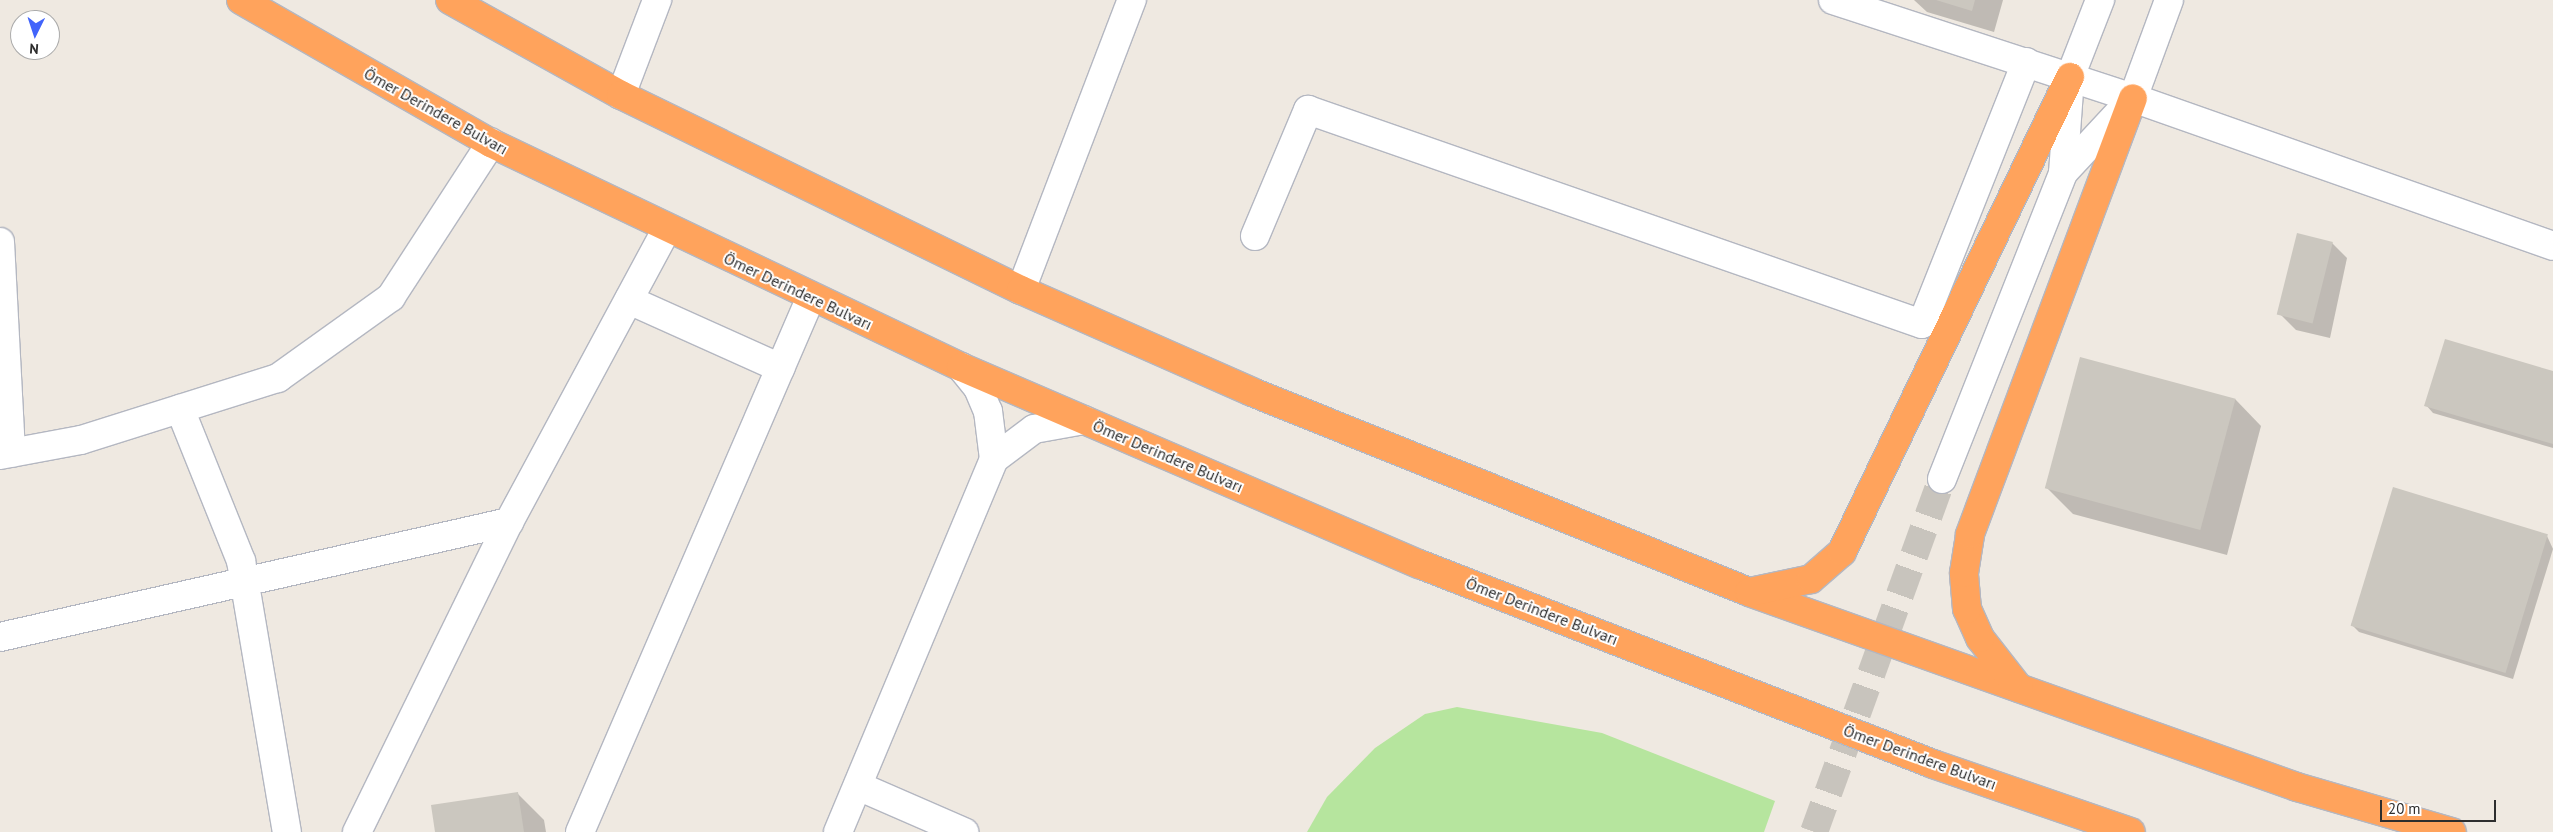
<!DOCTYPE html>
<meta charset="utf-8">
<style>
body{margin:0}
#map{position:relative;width:2553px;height:832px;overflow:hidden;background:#efe9e1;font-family:"PT Sans",sans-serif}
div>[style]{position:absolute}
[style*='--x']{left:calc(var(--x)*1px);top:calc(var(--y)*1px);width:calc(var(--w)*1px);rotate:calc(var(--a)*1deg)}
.green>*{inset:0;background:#b6e59e}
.shadow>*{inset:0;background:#0003}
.building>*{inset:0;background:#cbc7bf;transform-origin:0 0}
.minor-tunnel>*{height:28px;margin-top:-14px;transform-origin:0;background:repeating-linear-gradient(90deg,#c8c4bd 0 28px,transparent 0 42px)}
.roads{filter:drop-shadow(1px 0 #b4b7c1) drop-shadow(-1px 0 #b4b7c1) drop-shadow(0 1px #b4b7c1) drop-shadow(0 -1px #b4b7c1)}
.minor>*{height:28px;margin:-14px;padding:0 14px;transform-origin:14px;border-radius:14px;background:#fff}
.highway>*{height:28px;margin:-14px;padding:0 14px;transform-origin:14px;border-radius:14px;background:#ffa35c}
span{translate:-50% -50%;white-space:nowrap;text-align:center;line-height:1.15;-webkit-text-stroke:4px #fff;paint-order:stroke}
.street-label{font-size:16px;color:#2e2e2e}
.north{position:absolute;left:10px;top:10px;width:50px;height:50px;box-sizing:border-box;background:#fff;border:1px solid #ababab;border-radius:50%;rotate:184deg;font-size:14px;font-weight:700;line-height:20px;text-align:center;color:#2e2e2e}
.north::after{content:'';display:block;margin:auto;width:18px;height:22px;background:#4264fb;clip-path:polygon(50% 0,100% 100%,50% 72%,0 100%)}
.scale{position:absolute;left:2380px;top:800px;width:116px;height:22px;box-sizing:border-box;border:2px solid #2e2e2e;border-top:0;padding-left:6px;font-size:15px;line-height:18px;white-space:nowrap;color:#2e2e2e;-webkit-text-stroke:4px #fff;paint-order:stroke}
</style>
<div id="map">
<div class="green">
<div style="clip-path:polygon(1457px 707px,1602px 733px,1775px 801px,1764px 832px,1307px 832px,1327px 797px,1375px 748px,1425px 714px)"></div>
</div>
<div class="shadow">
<div style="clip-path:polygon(1914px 0,2003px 0,1994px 32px,1927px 12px)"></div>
<div style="clip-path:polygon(2332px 243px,2347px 258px,2330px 338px,2296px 330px,2281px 315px)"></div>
<div style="clip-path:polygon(2553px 372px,2553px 448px,2433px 413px,2426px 405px)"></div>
<div style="clip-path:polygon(2235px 399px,2261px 426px,2227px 555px,2073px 514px,2046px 487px)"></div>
<div style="clip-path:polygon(2547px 536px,2553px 549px,2513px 679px,2359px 632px,2351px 624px)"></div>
<div style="clip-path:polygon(517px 793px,544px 820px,546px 832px,436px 832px)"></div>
</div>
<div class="building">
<div style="clip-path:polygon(1936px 0,1975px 0,1972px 11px)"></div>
<div style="left:2297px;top:233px;width:37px;height:84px;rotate:14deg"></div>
<div style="clip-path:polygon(2445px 339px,2553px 371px,2553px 444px,2424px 406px)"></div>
<div style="left:2080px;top:357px;width:161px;height:136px;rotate:15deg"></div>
<div style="left:2393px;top:487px;width:162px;height:145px;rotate:17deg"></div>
<div style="clip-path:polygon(518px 792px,524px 832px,435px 832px,431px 805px)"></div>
</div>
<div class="minor-tunnel">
<div style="--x:1814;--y:832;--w:375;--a:-70.1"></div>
</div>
<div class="roads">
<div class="minor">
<div style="--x:1833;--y:0;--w:316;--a:18.1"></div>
<div style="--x:2133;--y:98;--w:445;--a:19.4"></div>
<div style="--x:621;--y:95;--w:102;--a:-69.2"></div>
<div style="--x:2063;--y:173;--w:103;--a:-47"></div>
<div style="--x:2133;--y:98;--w:104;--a:-69.8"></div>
<div style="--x:1255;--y:236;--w:137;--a:-67.2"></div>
<div style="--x:1308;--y:110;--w:650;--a:19.22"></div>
<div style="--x:1922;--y:324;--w:282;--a:-68.3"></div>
<div style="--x:0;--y:242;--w:211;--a:87"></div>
<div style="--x:1021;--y:290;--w:311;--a:-69.1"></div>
<div style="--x:629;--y:300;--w:166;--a:24.2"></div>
<div style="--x:961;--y:367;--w:27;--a:51"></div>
<div style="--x:978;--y:388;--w:25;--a:67"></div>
<div style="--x:988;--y:411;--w:48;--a:82.9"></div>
<div style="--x:180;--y:409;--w:164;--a:68.1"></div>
<div style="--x:241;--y:561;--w:275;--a:80.4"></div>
<div style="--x:0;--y:455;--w:82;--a:-10.5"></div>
<div style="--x:81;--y:440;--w:207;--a:-17.5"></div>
<div style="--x:278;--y:378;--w:139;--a:-35.6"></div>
<div style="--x:391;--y:297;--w:184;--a:-57"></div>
<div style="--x:1942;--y:479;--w:329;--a:-68.4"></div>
<div style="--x:2063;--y:173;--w:96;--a:-85.8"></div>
<div style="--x:2070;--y:77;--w:83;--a:-68.7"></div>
<div style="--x:0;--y:637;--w:522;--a:-12.73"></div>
<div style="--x:858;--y:786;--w:116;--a:23.5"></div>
<div style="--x:357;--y:832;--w:345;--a:-63.9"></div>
<div style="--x:509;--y:522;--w:334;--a:-61.7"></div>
<div style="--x:580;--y:832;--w:583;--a:-66.65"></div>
<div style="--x:838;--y:832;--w:404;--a:-67.3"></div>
<div style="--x:994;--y:459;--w:50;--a:-36.9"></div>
<div style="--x:1034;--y:429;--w:51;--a:-10.2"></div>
</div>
<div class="highway">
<div style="--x:241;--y:0;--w:288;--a:29.8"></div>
<div style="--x:491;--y:143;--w:521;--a:25.48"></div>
<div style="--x:961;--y:367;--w:499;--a:23.3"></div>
<div style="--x:1419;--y:564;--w:552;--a:21.26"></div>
<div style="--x:1933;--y:764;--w:209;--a:19"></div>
<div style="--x:450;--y:0;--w:196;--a:29.1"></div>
<div style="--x:621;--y:95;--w:445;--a:26"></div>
<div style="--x:1021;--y:290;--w:253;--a:23.8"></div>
<div style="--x:1252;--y:392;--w:536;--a:21.92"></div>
<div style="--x:1749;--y:592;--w:582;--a:19.59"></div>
<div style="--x:2297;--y:787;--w:161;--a:16.2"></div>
<div style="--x:1750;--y:592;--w:62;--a:-12"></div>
<div style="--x:1811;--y:579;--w:41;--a:-41.1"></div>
<div style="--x:1842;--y:552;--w:527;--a:-64.36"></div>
<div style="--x:2019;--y:688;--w:63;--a:-128"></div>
<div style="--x:1980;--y:638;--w:32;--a:-114"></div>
<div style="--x:1967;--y:609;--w:36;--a:-95"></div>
<div style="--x:1964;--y:573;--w:39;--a:-81"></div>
<div style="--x:1970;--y:534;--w:465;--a:-69.5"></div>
</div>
</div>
<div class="street-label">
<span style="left:436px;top:111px;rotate:29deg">Ömer Derindere Bulvarı</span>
<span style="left:798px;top:291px;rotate:25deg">Ömer Derindere Bulvarı</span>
<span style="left:1168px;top:456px;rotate:23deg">Ömer Derindere Bulvarı</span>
<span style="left:1542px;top:611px;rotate:21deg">Ömer Derindere Bulvarı</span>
<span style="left:1920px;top:757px;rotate:20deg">Ömer Derindere Bulvarı</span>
</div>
<div class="north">N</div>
<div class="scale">20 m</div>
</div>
